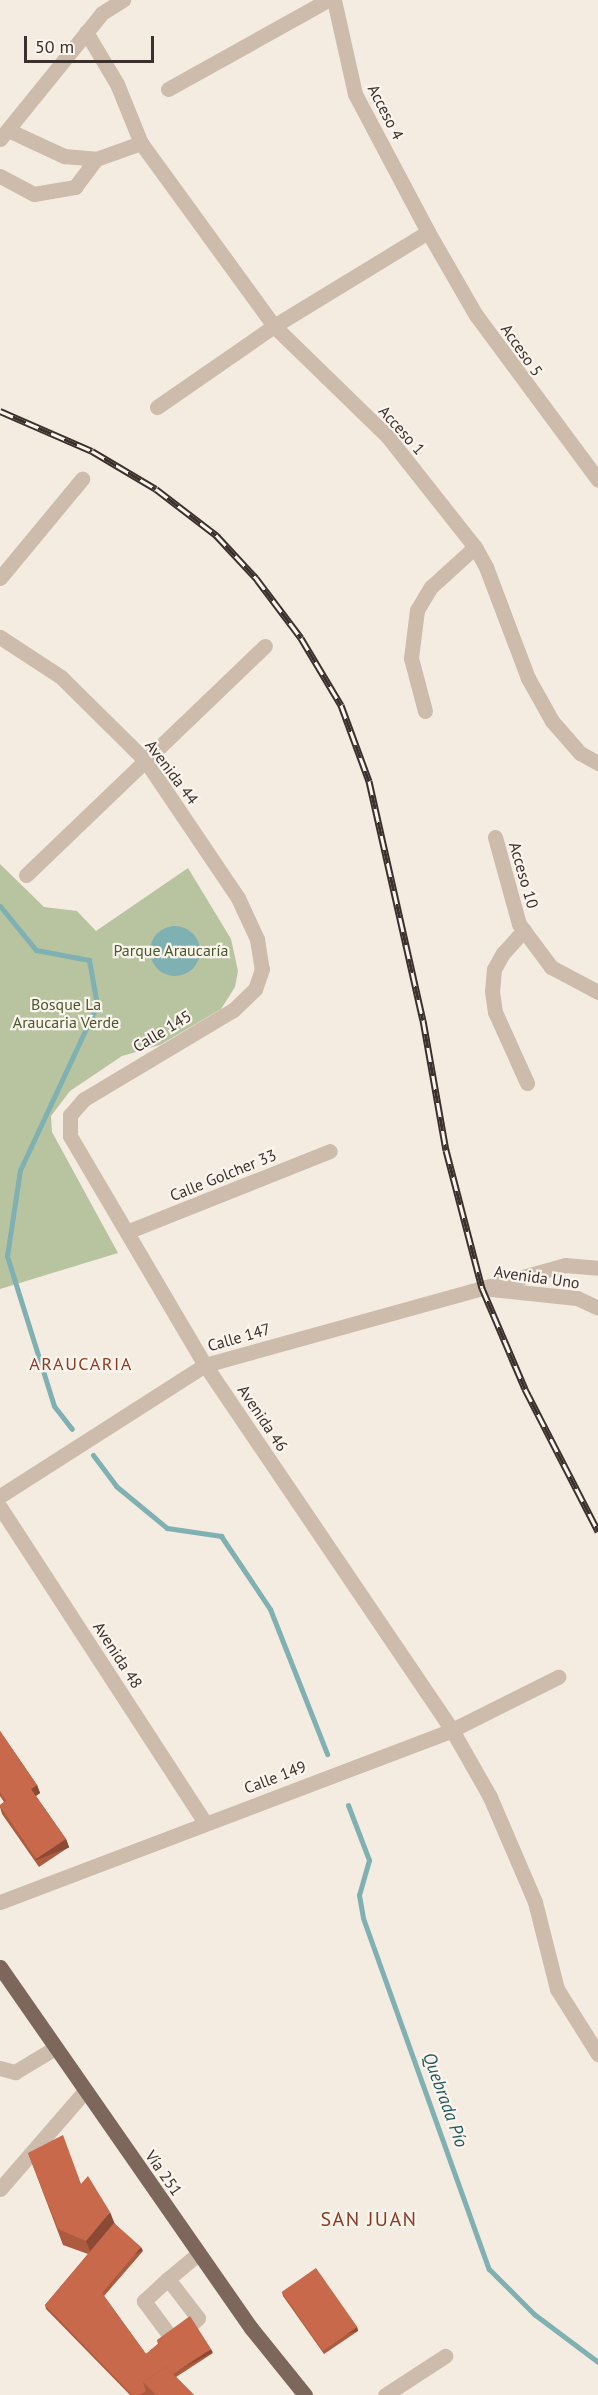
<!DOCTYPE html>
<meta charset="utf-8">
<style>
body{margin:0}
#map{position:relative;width:598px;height:2395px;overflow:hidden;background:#f4ebe1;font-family:"PT Sans",sans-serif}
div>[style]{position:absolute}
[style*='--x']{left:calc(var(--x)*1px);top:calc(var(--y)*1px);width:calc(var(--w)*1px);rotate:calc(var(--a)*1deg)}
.green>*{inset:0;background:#b8c4a0}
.water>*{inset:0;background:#7fb0b2}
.round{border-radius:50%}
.stream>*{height:5px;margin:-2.5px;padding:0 2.5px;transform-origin:2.5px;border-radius:2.5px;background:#7fb0b2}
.minor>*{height:15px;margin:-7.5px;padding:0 7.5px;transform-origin:7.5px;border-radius:7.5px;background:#cdbbac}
.major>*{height:15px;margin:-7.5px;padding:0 7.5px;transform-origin:7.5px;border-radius:7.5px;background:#7d675c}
.rail>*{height:7px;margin-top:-3.5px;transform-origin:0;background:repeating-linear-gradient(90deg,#fbf5ee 0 14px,#3b302b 0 28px);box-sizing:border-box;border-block:2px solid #3b302b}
.wall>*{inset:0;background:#ac5a40}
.shaded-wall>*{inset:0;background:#8c4a34;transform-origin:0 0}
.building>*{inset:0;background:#c8694b;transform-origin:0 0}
span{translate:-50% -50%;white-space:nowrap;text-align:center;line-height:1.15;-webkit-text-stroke:4.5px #fbf5ee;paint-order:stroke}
.street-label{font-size:16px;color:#3b302b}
.park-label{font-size:16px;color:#4a5a2e}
.neighbourhood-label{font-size:18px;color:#8c3b22;letter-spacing:1.5px}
.water-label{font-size:18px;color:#1f5a5e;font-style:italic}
.quarter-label{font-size:20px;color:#8c3b22;letter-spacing:1.5px}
.scale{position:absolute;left:24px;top:36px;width:130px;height:27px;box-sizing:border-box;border:3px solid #3b302b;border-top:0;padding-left:8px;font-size:18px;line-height:21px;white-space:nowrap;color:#3b302b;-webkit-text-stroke:4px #fbf5ee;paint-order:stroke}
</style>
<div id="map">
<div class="green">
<div style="clip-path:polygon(0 864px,44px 907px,77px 911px,96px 931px,188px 868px,231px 939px,238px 971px,235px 987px,221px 1009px,160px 1045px,122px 1056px,70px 1091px,51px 1116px,52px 1132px,118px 1253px,0 1289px)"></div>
</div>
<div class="water">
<div class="round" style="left:150px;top:926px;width:50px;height:50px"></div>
</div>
<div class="stream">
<div style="--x:0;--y:906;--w:57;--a:50.7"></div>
<div style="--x:36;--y:950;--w:54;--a:10.7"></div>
<div style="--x:89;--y:960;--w:46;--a:79.9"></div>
<div style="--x:97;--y:1005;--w:182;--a:115"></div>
<div style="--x:20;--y:1170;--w:87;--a:98.6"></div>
<div style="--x:7;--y:1256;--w:157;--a:72.6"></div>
<div style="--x:54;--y:1406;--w:29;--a:52"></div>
<div style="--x:93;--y:1455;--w:39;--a:53"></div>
<div style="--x:116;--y:1486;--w:66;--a:39.5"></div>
<div style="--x:167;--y:1528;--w:55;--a:8.4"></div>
<div style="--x:221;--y:1536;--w:88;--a:56.1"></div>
<div style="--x:270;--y:1609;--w:156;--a:68.5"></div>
<div style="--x:348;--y:1805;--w:59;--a:69.1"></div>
<div style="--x:369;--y:1860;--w:36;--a:106"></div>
<div style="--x:359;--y:1895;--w:23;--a:80"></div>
<div style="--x:363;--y:1918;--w:373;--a:70.3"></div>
<div style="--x:489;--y:2269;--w:64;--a:45"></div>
<div style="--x:534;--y:2314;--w:80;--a:36.9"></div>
</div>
<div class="minor">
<div style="--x:334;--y:0;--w:96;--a:77.4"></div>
<div style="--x:355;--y:94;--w:156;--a:62.1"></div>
<div style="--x:428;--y:232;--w:96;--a:60"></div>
<div style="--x:476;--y:315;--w:205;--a:53.5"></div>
<div style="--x:86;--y:32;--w:61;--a:59.2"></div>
<div style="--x:117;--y:84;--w:64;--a:67.9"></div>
<div style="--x:141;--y:143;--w:226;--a:54"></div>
<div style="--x:274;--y:326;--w:159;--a:44.2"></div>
<div style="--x:388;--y:437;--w:140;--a:51.7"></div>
<div style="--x:475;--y:547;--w:23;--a:61"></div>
<div style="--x:486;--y:567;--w:119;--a:69.3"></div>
<div style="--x:528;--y:678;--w:49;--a:60.8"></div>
<div style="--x:552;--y:721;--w:43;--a:48.8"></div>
<div style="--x:580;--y:753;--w:21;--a:29"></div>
<div style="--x:168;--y:89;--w:183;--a:-29.1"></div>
<div style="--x:8;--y:130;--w:62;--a:24.9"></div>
<div style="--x:64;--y:156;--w:32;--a:5"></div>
<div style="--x:96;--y:159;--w:48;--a:-19.6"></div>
<div style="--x:0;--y:139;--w:162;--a:-51"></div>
<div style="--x:102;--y:13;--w:25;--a:-32"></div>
<div style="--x:0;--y:176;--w:38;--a:28"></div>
<div style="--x:34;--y:194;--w:42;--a:-9.7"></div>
<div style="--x:75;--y:187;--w:35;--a:-53"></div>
<div style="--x:157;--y:407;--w:142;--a:-34.7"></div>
<div style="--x:274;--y:326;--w:180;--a:-31.4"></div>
<div style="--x:0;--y:578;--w:129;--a:-50.4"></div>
<div style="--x:0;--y:637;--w:73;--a:33.3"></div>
<div style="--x:61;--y:677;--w:118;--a:44.7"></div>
<div style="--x:145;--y:760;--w:166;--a:56"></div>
<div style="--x:238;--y:898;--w:45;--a:65.1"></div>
<div style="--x:257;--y:939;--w:30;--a:81"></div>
<div style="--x:262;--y:969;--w:21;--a:109"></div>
<div style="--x:255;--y:989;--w:30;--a:136"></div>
<div style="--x:233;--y:1010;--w:174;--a:149.1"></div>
<div style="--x:84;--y:1099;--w:21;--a:131"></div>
<div style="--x:70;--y:1115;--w:21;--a:90"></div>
<div style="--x:70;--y:1136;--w:266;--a:59.5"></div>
<div style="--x:205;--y:1365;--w:441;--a:55.9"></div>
<div style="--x:452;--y:1730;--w:77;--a:60.4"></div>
<div style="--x:490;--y:1797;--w:114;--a:66.8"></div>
<div style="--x:535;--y:1902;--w:90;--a:75.8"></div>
<div style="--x:557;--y:1989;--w:77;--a:57.8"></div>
<div style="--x:425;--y:711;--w:55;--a:-104.8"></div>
<div style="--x:411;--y:658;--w:48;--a:-82.9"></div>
<div style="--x:417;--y:610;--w:27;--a:-59"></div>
<div style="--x:431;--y:587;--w:59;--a:-42.3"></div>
<div style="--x:495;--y:837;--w:90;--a:74.6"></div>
<div style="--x:519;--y:924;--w:54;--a:53.3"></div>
<div style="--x:551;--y:967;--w:53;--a:28"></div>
<div style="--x:26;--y:875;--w:331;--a:-43.8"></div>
<div style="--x:524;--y:930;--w:31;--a:132"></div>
<div style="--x:503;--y:953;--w:18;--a:119"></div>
<div style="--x:494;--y:969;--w:22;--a:95"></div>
<div style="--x:492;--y:991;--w:21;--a:82"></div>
<div style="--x:495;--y:1012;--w:78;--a:65.7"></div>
<div style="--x:129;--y:1231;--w:216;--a:-21.7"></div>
<div style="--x:491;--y:1289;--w:86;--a:6"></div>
<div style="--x:577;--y:1298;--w:23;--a:25"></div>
<div style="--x:0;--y:1496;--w:243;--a:-32.6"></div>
<div style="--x:205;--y:1365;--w:374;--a:-15.5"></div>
<div style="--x:565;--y:1265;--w:33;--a:5"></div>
<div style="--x:0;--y:1507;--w:377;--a:57"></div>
<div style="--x:0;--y:1902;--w:484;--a:-20.8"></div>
<div style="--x:452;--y:1730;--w:119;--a:-26.6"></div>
<div style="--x:0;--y:2068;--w:16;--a:15"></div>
<div style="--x:15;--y:2072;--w:47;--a:-31"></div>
<div style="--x:0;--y:2189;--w:128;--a:-49.1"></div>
<div style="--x:168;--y:2279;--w:49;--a:52.4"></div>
<div style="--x:198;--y:2318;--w:33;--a:139"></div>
<div style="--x:173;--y:2340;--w:49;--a:-126.6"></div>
<div style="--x:144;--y:2301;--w:33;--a:-43"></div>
<div style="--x:168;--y:2279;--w:40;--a:-40"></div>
<div style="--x:385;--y:2395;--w:72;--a:-33"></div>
</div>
<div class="major">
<div style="--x:0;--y:1967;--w:440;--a:55.2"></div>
<div style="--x:251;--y:2328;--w:86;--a:51.1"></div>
</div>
<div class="rail">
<div style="--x:0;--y:411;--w:100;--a:23.5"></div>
<div style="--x:92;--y:451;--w:74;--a:30.7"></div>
<div style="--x:156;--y:489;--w:76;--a:37.5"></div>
<div style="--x:216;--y:535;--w:59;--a:47.1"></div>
<div style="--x:256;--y:578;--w:75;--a:53.1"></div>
<div style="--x:301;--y:638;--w:78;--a:59.2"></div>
<div style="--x:341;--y:705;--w:81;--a:69.8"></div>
<div style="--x:369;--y:781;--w:245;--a:77.3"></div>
<div style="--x:423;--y:1020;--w:132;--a:80"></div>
<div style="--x:446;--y:1150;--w:143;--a:75.4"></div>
<div style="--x:482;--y:1288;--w:110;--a:66.9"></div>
<div style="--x:525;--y:1389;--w:160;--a:62.8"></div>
</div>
<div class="wall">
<div style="clip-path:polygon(0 1731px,37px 1785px,40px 1793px,36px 1796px,66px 1839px,69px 1847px,39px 1867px,2px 1814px,0 1807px,0 1805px,4px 1802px,0 1796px)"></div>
<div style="clip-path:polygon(28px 2153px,81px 2184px,114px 2223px,143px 2251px,104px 2296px,146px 2354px,158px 2344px,157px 2340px,213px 2353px,176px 2377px,194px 2395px,130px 2395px,46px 2309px,45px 2305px,88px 2254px,63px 2245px)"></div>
<div style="clip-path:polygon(282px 2292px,357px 2327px,358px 2331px,324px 2354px,283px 2296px)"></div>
</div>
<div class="shaded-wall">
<div style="clip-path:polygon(37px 1785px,40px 1793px,34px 1797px,31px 1789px)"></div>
<div style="left:66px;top:1839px;width:9px;height:36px;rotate:69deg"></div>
<div style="clip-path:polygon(110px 2212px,116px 2227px,92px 2256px,86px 2241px)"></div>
<div style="left:141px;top:2247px;width:4px;height:60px;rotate:63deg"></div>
<div style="left:357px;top:2327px;width:4px;height:41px;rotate:76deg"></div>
<div style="left:211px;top:2349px;width:4px;height:73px;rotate:63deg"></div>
</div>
<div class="building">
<div style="clip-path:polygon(0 1731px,37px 1785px,31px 1789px,66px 1839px,36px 1859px,0 1806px,0 1805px,6px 1801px,0 1792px)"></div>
<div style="clip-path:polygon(63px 2135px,81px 2184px,88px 2176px,110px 2212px,86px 2241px,58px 2229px,28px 2153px)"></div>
<div style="clip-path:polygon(114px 2223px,141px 2247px,102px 2293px,146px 2354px,159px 2343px,157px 2340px,190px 2316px,211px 2349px,173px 2374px,166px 2367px,143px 2382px,146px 2391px,140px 2395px,132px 2395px,45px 2305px)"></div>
<div style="left:316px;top:2268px;width:72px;height:42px;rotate:55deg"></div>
<div style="clip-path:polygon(166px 2367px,194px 2395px,156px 2395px,143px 2382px)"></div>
</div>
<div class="street-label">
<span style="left:386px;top:112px;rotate:63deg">Acceso 4</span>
<span style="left:522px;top:350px;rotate:55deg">Acceso 5</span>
<span style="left:402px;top:430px;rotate:48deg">Acceso 1</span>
<span style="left:172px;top:772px;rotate:53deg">Avenida 44</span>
<span style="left:524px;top:875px;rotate:74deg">Acceso 10</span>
<span style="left:162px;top:1031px;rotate:-31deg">Calle 145</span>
<span style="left:223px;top:1175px;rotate:-22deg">Calle Golcher 33</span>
<span style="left:537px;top:1277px;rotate:8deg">Avenida Uno</span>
<span style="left:239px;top:1337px;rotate:-16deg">Calle 147</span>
<span style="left:263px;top:1418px;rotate:56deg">Avenida 46</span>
<span style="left:118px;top:1655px;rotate:57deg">Avenida 48</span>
<span style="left:275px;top:1777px;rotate:-21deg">Calle 149</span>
<span style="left:164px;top:2173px;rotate:55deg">Vía 251</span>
</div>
<div class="park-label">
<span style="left:171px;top:950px">Parque Araucaría</span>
<span style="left:66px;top:1013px">Bosque La<br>Araucaria Verde</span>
</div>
<div class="neighbourhood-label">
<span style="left:81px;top:1364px">ARAUCARIA</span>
</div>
<div class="water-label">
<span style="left:445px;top:2100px;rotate:70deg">Quebrada Pío</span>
</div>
<div class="quarter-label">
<span style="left:369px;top:2219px">SAN JUAN</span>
</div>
<div class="scale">50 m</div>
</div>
